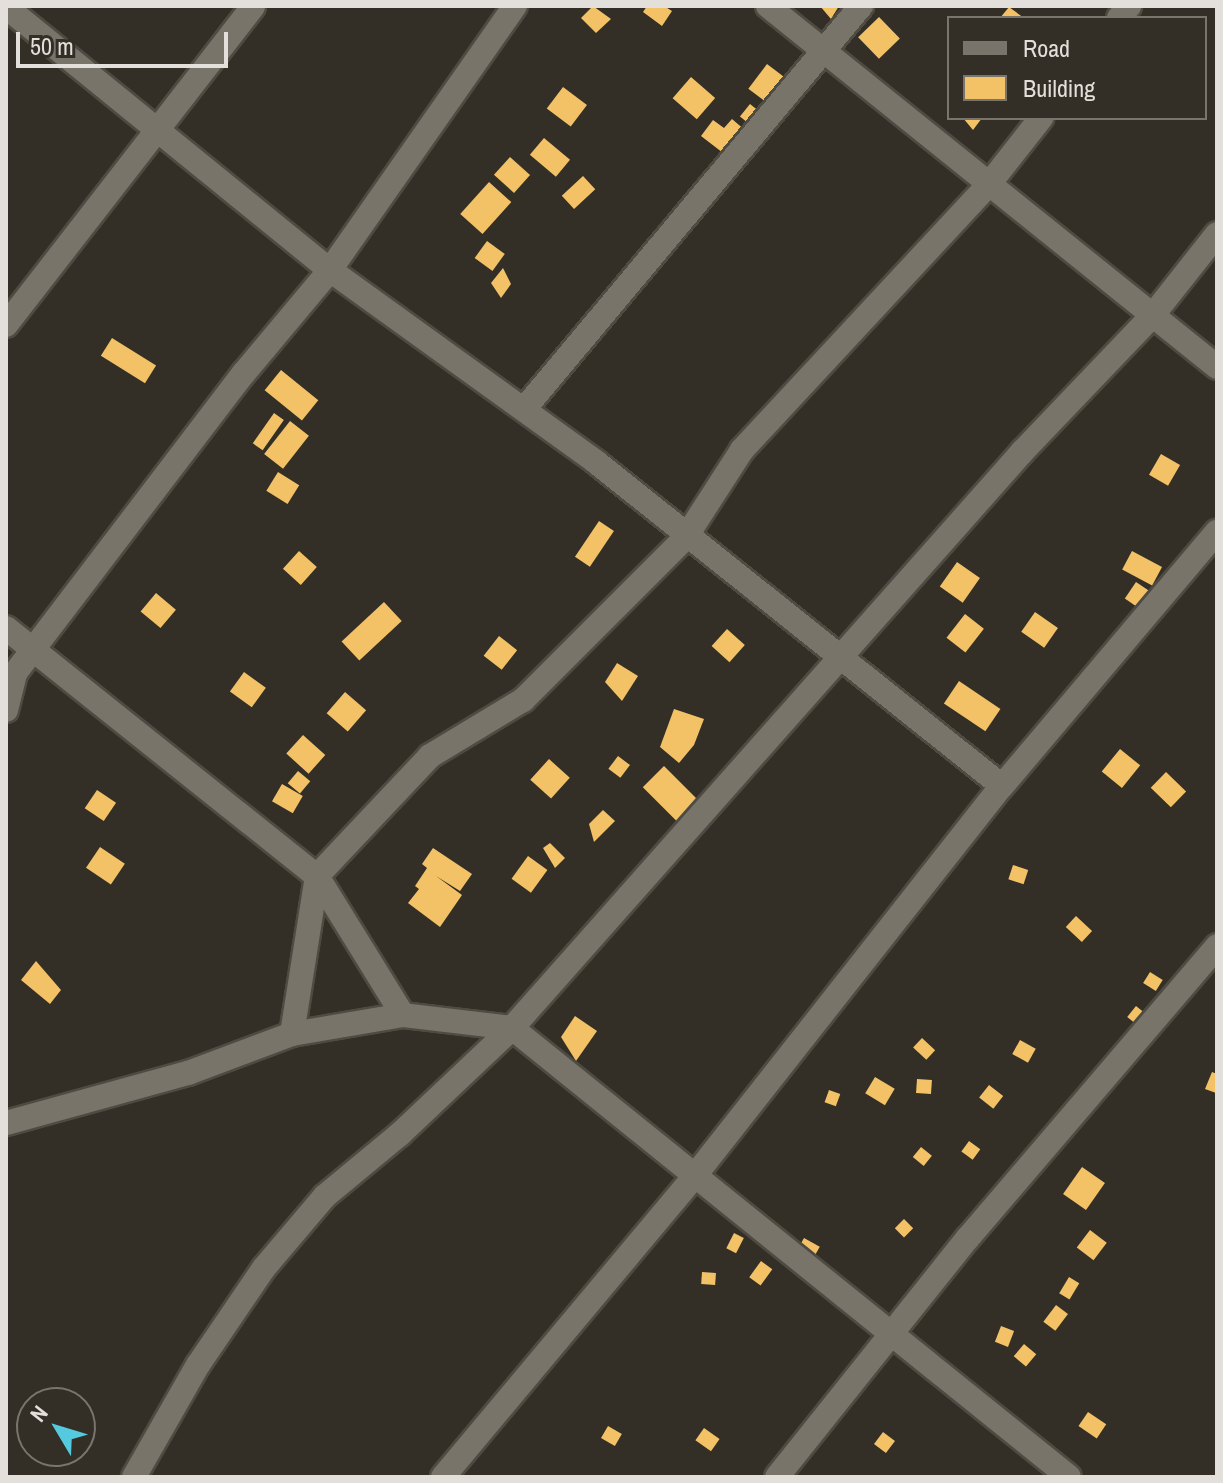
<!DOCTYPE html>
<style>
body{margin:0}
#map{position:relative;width:1223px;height:1483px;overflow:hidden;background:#332e26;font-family:"Archivo Narrow",sans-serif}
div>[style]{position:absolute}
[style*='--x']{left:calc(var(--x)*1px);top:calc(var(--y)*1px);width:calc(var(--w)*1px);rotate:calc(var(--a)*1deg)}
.building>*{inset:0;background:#f3c267;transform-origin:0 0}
.roads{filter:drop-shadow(2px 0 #4e4b43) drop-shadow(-2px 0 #4e4b43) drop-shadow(0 2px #4e4b43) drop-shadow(0 -2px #4e4b43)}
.minor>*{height:24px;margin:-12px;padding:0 12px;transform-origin:12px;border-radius:12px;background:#79746a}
span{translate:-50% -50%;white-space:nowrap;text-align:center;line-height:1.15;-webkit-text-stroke:8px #332e26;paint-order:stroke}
.frame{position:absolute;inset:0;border:8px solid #e3e0db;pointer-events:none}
.legend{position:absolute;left:947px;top:16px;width:260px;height:104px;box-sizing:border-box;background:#332e26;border:2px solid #79756e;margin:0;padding:10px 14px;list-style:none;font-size:24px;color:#e3e0db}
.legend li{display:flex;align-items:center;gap:16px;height:40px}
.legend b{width:40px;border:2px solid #79756e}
.north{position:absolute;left:16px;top:1387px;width:80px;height:80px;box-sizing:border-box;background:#332e26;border:2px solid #79756e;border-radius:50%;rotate:308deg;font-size:22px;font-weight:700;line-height:32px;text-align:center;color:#e3e0db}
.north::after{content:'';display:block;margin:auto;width:28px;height:36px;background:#55cadf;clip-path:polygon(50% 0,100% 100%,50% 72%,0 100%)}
.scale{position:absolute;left:16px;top:32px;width:212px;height:36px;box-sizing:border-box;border:4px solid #e3e0db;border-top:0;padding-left:10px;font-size:24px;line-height:28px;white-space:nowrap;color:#e3e0db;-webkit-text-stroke:6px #332e26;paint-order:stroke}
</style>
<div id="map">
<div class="building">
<div style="clip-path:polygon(593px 6px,611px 19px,596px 33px,581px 18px)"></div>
<div style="clip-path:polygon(647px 6px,664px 6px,672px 11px,662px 26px,643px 12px)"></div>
<div style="clip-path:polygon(820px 6px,839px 6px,831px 19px)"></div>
<div style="clip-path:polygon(1009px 7px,1024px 18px,1000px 18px)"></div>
<div style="left:879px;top:17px;width:30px;height:29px;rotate:46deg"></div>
<div style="left:767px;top:64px;width:31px;height:31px;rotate:37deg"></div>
<div style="left:691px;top:77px;width:32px;height:28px;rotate:41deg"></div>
<div style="left:563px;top:87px;width:30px;height:27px;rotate:37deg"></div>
<div style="left:750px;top:104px;width:14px;height:16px;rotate:39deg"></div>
<div style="clip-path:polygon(963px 118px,982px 118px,973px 130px)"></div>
<div style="clip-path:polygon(732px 119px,746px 131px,727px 156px,701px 136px,713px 120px,724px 128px)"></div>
<div style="left:544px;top:138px;width:34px;height:22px;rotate:40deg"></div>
<div style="left:510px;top:157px;width:27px;height:24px;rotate:42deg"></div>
<div style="left:583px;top:176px;width:18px;height:29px;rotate:47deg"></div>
<div style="left:489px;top:182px;width:30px;height:43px;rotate:42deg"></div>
<div style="left:487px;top:241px;width:22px;height:21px;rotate:36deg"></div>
<div style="clip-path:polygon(503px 268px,511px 284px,501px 298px,491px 283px)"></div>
<div style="left:112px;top:338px;width:52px;height:21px;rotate:32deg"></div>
<div style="left:281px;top:370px;width:48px;height:26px;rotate:39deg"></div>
<div style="left:274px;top:413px;width:12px;height:37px;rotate:35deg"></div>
<div style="left:290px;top:421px;width:24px;height:42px;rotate:38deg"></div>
<div style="left:1161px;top:454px;width:22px;height:24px;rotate:30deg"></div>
<div style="left:278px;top:472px;width:25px;height:22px;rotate:32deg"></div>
<div style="left:599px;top:521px;width:18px;height:43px;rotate:34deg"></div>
<div style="left:299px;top:551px;width:24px;height:24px;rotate:42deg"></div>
<div style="left:1132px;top:551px;width:34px;height:21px;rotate:28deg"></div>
<div style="left:957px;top:562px;width:28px;height:30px;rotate:35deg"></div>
<div style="left:1136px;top:582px;width:18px;height:20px;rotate:34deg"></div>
<div style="left:156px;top:593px;width:26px;height:24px;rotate:40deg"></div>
<div style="left:384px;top:602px;width:26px;height:58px;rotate:47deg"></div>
<div style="left:1035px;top:612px;width:28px;height:24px;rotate:35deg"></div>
<div style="left:965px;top:614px;width:24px;height:30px;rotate:38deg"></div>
<div style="left:727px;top:629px;width:24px;height:23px;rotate:42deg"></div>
<div style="left:499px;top:636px;width:23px;height:25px;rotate:38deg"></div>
<div style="clip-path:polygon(617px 663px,638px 676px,622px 701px,605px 682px)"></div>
<div style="left:244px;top:672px;width:27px;height:24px;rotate:36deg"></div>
<div style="left:959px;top:681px;width:50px;height:27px;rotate:34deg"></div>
<div style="left:345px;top:692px;width:28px;height:28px;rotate:41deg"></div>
<div style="clip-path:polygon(674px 709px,704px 719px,694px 745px,679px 763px,660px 747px)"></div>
<div style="left:303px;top:735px;width:30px;height:25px;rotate:42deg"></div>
<div style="left:1120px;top:749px;width:26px;height:29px;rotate:39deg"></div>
<div style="left:618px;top:756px;width:15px;height:16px;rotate:37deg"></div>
<div style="left:549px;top:759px;width:28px;height:28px;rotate:42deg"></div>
<div style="left:664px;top:766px;width:52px;height:30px;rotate:45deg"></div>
<div style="left:298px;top:771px;width:16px;height:16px;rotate:40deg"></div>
<div style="left:1166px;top:772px;width:28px;height:22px;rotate:44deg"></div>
<div style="left:282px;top:784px;width:24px;height:20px;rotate:30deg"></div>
<div style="left:97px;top:790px;width:23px;height:22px;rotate:34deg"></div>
<div style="clip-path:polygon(603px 810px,615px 821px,594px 842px,589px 824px)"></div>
<div style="clip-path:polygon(550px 843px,565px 858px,555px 868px,543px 848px)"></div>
<div style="left:100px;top:847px;width:30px;height:25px;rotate:34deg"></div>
<div style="clip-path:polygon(433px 848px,472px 874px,460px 891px,436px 876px,462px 895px,440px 927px,408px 903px,419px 889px,415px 886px,427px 868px,422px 864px)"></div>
<div style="left:528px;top:856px;width:24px;height:28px;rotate:36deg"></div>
<div style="left:1013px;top:865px;width:16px;height:15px;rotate:18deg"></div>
<div style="left:1076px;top:916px;width:22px;height:15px;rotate:43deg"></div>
<div style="clip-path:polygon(36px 961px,61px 990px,50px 1004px,21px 980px)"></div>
<div style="left:1150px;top:972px;width:15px;height:13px;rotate:32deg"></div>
<div style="left:1136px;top:1006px;width:14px;height:14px;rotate:39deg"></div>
<div style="clip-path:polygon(575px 1016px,597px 1031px,576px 1061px,561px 1037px)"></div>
<div style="left:922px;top:1038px;width:18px;height:13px;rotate:43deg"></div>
<div style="left:1020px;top:1040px;width:18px;height:16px;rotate:29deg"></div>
<div style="clip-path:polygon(1212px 1072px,1217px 1074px,1216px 1093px,1205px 1089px)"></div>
<div style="left:875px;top:1077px;width:23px;height:19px;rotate:31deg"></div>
<div style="left:917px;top:1079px;width:15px;height:14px;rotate:4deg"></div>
<div style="left:989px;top:1085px;width:18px;height:16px;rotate:38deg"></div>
<div style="left:829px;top:1090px;width:12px;height:13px;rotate:20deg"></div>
<div style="left:969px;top:1141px;width:14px;height:13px;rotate:36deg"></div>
<div style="left:921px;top:1147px;width:14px;height:13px;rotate:39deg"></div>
<div style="left:1082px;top:1167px;width:28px;height:33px;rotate:35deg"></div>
<div style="left:904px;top:1219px;width:13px;height:13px;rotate:45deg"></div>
<div style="left:1090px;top:1230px;width:21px;height:22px;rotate:37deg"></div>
<div style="left:734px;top:1233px;width:11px;height:17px;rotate:27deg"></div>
<div style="left:804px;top:1238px;width:18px;height:16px;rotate:29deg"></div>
<div style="left:761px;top:1261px;width:14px;height:20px;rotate:36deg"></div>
<div style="left:702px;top:1272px;width:14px;height:12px;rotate:4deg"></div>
<div style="left:1069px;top:1277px;width:12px;height:19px;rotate:31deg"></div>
<div style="left:1056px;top:1305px;width:15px;height:21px;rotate:37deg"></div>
<div style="left:1001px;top:1326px;width:14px;height:17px;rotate:21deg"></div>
<div style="left:1024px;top:1344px;width:16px;height:16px;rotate:40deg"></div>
<div style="left:1088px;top:1412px;width:22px;height:17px;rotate:34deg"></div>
<div style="left:608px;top:1426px;width:16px;height:14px;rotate:30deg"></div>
<div style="left:704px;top:1428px;width:19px;height:15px;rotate:35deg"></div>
<div style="left:883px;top:1432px;width:15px;height:15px;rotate:37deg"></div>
</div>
<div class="roads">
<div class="minor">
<div style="--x:768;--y:6;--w:576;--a:38.8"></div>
<div style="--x:6;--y:7;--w:417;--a:39.1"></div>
<div style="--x:330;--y:270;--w:328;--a:35.8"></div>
<div style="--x:596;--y:462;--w:519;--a:38.59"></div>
<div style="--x:1119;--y:18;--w:16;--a:-50"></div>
<div style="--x:6;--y:325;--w:403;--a:-52.2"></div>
<div style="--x:525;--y:408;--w:524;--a:-50.11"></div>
<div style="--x:6;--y:628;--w:398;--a:38.6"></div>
<div style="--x:317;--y:876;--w:163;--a:58.3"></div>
<div style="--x:403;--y:1015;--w:110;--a:6.8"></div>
<div style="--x:512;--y:1028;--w:715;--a:38.87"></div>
<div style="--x:6;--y:685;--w:392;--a:-52.7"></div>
<div style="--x:244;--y:373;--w:134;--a:-50.1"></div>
<div style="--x:330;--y:270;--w:322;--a:-55"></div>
<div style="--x:6;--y:710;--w:36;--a:-76"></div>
<div style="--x:292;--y:1034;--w:160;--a:-81"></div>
<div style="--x:317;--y:876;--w:165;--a:-46.7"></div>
<div style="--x:430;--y:756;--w:109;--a:-31.1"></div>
<div style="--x:523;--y:700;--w:231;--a:-45"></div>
<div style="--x:686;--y:537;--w:103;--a:-57.2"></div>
<div style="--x:742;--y:450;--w:364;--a:-47.1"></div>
<div style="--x:990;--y:183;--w:83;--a:-51.9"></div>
<div style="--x:6;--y:1123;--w:189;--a:-15.4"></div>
<div style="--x:188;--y:1073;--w:111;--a:-20.6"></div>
<div style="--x:292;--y:1034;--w:113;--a:-9.7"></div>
<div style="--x:134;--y:1477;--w:129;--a:-60.3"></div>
<div style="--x:198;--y:1365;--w:117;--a:-55.8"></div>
<div style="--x:264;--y:1268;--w:94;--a:-49.7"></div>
<div style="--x:325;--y:1196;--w:97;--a:-39.6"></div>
<div style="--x:400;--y:1134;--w:154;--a:-43.4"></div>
<div style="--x:512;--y:1028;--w:771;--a:-48.47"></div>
<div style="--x:1023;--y:451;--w:188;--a:-46.3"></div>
<div style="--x:1153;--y:315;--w:103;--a:-51.7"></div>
<div style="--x:443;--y:1477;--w:390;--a:-50.1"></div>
<div style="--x:693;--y:1178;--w:499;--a:-51.8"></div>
<div style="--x:1002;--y:786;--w:333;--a:-49.8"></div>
<div style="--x:777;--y:1477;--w:306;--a:-51.4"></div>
<div style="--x:968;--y:1238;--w:384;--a:-49.5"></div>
</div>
</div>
<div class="frame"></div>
<ul class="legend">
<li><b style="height:10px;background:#79746a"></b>Road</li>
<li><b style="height:22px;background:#f3c267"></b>Building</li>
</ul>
<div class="north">N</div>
<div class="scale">50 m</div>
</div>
